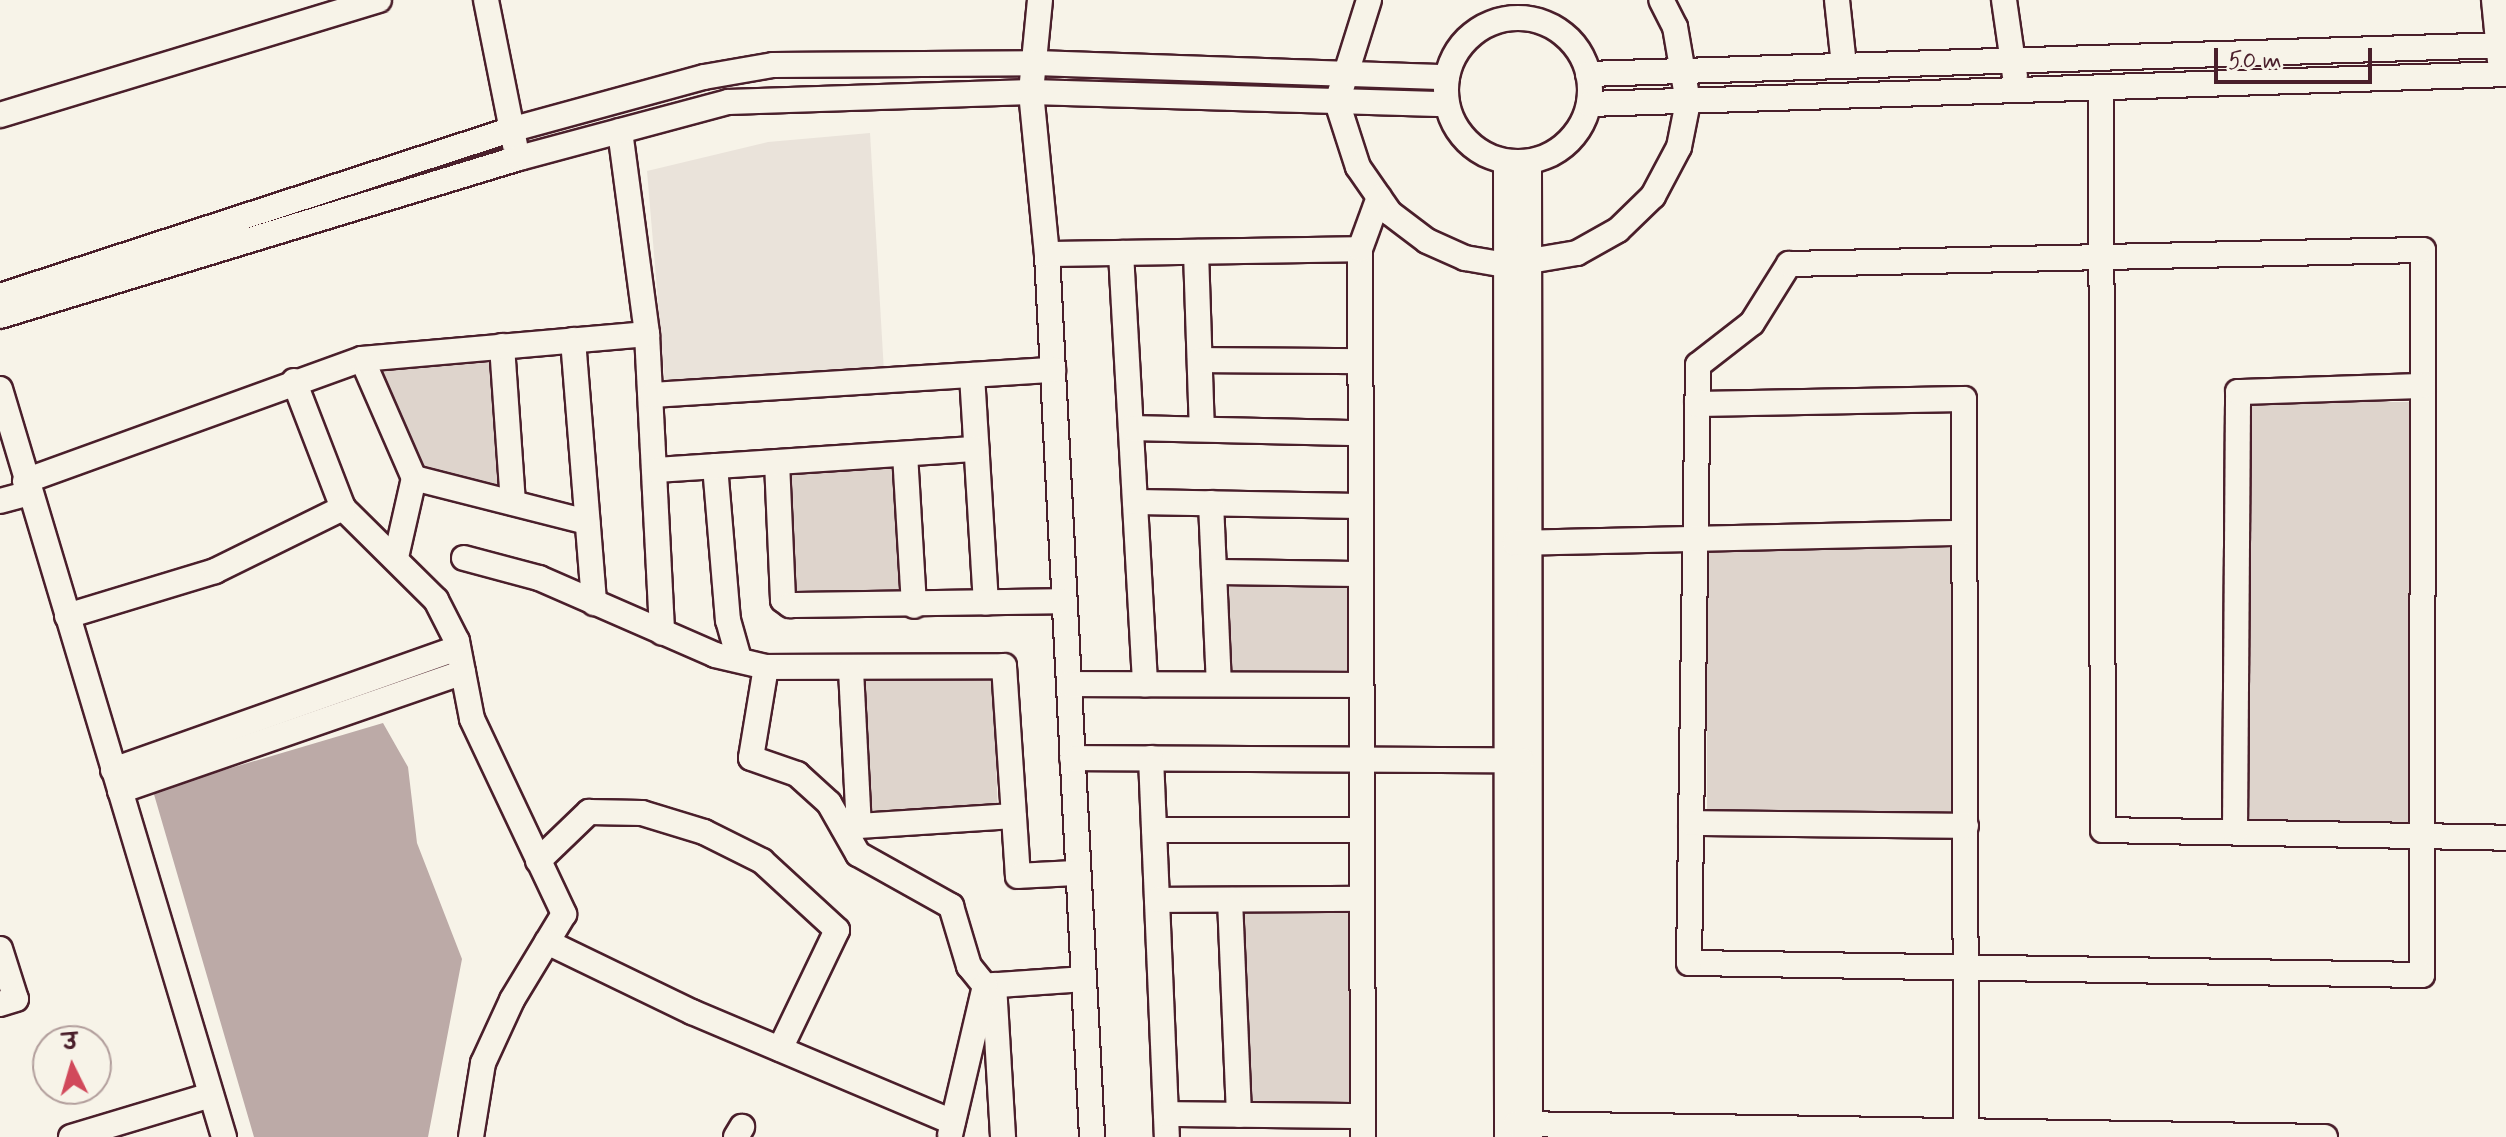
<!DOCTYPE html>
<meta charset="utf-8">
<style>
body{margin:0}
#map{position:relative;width:2506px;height:1137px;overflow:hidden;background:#f7f3e8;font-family:Mynerve,"Playpen Sans Deva",sans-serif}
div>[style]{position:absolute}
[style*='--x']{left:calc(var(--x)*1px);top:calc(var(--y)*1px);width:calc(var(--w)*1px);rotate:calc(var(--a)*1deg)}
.built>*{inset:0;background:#eae3da}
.green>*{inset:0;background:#ded4cc;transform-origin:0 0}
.water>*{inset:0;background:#bcaaa7}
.roads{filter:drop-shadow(2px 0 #4a1f2b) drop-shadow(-2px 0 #4a1f2b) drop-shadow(0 2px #4a1f2b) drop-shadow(0 -2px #4a1f2b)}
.minor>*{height:24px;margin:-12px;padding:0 12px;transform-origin:12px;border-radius:12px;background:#f7f3e8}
.minor>.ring{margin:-12px;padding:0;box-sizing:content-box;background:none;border:24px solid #f7f3e8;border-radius:50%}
span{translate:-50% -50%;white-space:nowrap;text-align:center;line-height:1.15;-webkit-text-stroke:7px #f7f3e8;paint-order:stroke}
.north{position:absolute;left:32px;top:1025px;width:80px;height:80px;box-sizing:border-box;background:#f7f3e8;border:2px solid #b29e9c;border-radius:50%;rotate:355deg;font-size:22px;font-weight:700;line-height:32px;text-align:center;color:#4a1f2b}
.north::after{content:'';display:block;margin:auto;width:28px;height:36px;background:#d1495b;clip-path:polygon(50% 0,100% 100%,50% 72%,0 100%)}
.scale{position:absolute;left:2214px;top:48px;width:158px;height:36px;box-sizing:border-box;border:4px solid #4a1f2b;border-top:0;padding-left:10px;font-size:24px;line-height:28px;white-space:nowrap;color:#4a1f2b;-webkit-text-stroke:6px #f7f3e8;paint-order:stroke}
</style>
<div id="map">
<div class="built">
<div style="clip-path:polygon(870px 133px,884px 372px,665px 384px,647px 171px,768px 142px)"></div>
</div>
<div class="green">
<div style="clip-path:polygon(494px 356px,505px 489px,417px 464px,376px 366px)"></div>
<div style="left:2410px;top:402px;width:423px;height:161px;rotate:90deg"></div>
<div style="left:896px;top:464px;width:134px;height:110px;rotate:87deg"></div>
<div style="left:1953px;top:548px;width:265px;height:246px;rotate:90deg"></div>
<div style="left:1220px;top:577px;width:130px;height:99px;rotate:1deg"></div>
<div style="left:993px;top:675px;width:132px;height:130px;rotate:88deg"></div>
<div style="left:1349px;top:908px;width:197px;height:109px;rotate:90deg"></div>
</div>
<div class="water">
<div style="clip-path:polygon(383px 723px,408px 767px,417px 843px,462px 959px,428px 1137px,254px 1137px,153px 791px)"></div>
</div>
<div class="roads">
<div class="minor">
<div style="--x:486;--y:0;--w:148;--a:78.7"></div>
<div style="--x:1040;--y:0;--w:92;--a:95.6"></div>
<div style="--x:1031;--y:92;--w:163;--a:84.4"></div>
<div style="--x:1047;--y:254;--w:884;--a:87.08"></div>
<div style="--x:1369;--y:0;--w:107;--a:107.4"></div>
<div style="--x:1337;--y:102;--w:68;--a:72.1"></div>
<div style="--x:1358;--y:167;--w:56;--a:55.2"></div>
<div style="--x:1390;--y:213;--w:46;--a:37.1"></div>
<div style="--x:1427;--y:241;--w:42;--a:24.1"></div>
<div style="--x:1465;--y:258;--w:42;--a:9.7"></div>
<div style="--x:1506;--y:265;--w:72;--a:-9.6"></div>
<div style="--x:1577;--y:253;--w:47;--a:-29.3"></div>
<div style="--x:1618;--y:230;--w:49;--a:-44.2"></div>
<div style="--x:1653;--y:196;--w:55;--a:-62"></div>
<div style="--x:1679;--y:147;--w:46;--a:-78.7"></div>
<div style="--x:1688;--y:102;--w:76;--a:-99.8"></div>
<div style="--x:1675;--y:27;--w:30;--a:-117"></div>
<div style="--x:1837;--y:0;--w:66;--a:83.9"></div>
<div style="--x:2004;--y:0;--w:77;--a:81.8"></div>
<div style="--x:2494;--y:0;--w:61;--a:84.4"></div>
<div class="ring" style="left:1446px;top:18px;width:120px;height:120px"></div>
<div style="--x:1588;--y:74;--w:918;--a:-1.81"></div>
<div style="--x:2101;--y:88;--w:742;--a:89.85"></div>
<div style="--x:2103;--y:830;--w:403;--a:1.1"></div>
<div style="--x:1589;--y:104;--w:917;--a:-1.87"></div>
<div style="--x:0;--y:115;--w:396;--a:-16.9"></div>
<div style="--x:620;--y:131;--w:205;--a:82.4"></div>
<div style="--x:647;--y:334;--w:299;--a:87.1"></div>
<div style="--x:1506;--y:162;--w:975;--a:89.94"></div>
<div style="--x:1529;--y:162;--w:975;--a:89.94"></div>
<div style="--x:2423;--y:250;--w:725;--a:90.08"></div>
<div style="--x:2422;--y:975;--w:733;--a:-179.06"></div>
<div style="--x:1689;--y:963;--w:598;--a:-89.14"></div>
<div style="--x:1698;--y:365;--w:68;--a:-37.9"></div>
<div style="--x:1752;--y:323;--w:70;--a:-57.9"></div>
<div style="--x:1789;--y:264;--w:634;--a:-1.27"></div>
<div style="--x:1196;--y:252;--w:177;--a:88.1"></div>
<div style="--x:1121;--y:253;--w:432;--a:86.8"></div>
<div style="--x:1047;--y:254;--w:313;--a:-0.9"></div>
<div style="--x:0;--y:296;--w:536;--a:-18.03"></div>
<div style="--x:510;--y:130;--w:201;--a:-15.3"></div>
<div style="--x:704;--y:77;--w:70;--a:-9.9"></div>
<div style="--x:773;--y:65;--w:263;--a:-0.4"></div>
<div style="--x:1036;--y:63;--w:411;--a:2"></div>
<div style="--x:0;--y:316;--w:543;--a:-16.93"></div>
<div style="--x:519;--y:158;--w:216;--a:-15"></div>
<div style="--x:728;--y:102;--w:303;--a:-1.9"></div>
<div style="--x:1031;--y:92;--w:415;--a:1.7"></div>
<div style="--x:573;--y:340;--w:264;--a:85.4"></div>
<div style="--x:502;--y:346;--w:157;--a:86"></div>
<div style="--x:362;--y:359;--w:130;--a:66.4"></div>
<div style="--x:414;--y:478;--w:81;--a:102.8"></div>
<div style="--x:1200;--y:360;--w:160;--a:0.4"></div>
<div style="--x:972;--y:375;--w:228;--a:86.5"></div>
<div style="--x:294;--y:381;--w:136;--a:68.9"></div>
<div style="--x:343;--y:508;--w:131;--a:44.7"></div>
<div style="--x:436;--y:600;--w:46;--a:62.9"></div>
<div style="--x:457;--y:641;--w:79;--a:79.1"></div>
<div style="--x:472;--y:719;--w:216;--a:64.7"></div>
<div style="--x:564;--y:914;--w:100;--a:121.2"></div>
<div style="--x:512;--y:1000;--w:69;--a:114.7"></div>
<div style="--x:483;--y:1063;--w:75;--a:99.2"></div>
<div style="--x:0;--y:389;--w:781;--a:73.33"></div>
<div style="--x:652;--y:395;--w:402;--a:-3.6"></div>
<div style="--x:1697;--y:404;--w:267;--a:-1.1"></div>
<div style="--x:1964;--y:399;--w:732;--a:89.84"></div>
<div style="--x:1131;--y:428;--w:229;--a:1.3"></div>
<div style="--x:905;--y:454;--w:152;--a:86.6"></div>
<div style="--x:777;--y:462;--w:138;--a:87.5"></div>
<div style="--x:783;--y:600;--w:9;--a:36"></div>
<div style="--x:790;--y:605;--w:274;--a:-0.8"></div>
<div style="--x:715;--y:466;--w:155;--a:85.2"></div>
<div style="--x:728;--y:620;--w:41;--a:74.2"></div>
<div style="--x:657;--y:470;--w:320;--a:-3.8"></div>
<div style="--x:414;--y:478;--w:179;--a:14.3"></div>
<div style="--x:25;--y:481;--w:358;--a:-19.9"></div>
<div style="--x:362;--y:359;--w:286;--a:-5"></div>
<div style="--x:0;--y:501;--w:30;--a:-15"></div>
<div style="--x:1135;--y:502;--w:226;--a:1"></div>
<div style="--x:1211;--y:503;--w:181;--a:87.5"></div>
<div style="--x:1515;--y:543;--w:449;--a:-1.3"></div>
<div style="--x:464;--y:558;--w:78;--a:14.9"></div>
<div style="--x:539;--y:578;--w:192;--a:23.6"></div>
<div style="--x:715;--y:655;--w:52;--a:13.2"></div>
<div style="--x:766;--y:667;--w:238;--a:-0.2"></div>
<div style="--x:1004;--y:666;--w:210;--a:86.2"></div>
<div style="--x:1018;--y:876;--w:60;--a:-2.9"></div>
<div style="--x:1214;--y:572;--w:147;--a:0.8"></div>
<div style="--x:67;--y:616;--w:155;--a:-16.9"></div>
<div style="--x:215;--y:571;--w:143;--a:-26.2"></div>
<div style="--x:766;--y:667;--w:92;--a:99.4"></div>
<div style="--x:751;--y:758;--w:49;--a:19.2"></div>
<div style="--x:797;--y:774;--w:43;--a:42.2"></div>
<div style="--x:829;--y:803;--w:59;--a:60.4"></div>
<div style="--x:858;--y:854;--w:107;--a:29.2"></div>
<div style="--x:951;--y:906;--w:63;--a:73.3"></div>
<div style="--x:969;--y:966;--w:26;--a:51"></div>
<div style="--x:851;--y:670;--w:156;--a:87.1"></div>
<div style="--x:1069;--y:684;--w:292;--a:0.2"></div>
<div style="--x:1072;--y:758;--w:450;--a:0.3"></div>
<div style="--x:1151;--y:758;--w:379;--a:87.6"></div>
<div style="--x:113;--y:770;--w:366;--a:-19.5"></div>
<div style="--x:120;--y:791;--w:363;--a:-19.1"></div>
<div style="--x:1691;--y:823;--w:275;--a:0.6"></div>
<div style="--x:843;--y:827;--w:171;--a:-3.7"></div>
<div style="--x:1154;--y:830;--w:208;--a:0"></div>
<div style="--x:2235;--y:832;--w:440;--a:-89.6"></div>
<div style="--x:2238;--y:392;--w:185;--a:-1.9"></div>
<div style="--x:538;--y:861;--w:71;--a:-43.9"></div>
<div style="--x:589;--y:812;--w:53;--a:1.1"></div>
<div style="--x:642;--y:813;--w:65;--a:17"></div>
<div style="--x:704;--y:832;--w:65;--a:26.6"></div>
<div style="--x:762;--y:861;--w:102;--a:42.6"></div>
<div style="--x:837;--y:930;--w:132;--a:115.6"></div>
<div style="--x:1157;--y:900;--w:205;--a:-0.3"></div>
<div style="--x:1230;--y:900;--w:215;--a:87.6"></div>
<div style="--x:547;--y:942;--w:161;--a:25.8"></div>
<div style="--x:692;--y:1012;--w:283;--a:22.9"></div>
<div style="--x:0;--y:949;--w:52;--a:72.3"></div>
<div style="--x:16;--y:999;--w:17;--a:163"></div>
<div style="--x:994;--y:985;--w:152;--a:86.6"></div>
<div style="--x:985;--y:986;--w:99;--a:-4"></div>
<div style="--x:1166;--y:1114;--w:197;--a:0.6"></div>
<div style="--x:1516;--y:1124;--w:809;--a:0.92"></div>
<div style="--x:950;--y:1135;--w:153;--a:-76.8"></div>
<div style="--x:71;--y:1137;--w:146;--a:-16.7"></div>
<div style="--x:736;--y:1137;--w:12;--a:-59"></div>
<div style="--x:1363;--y:1137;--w:888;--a:-90.19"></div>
<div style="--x:1360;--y:249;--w:55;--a:-69.9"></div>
</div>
</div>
<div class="north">उ</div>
<div class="scale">50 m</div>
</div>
